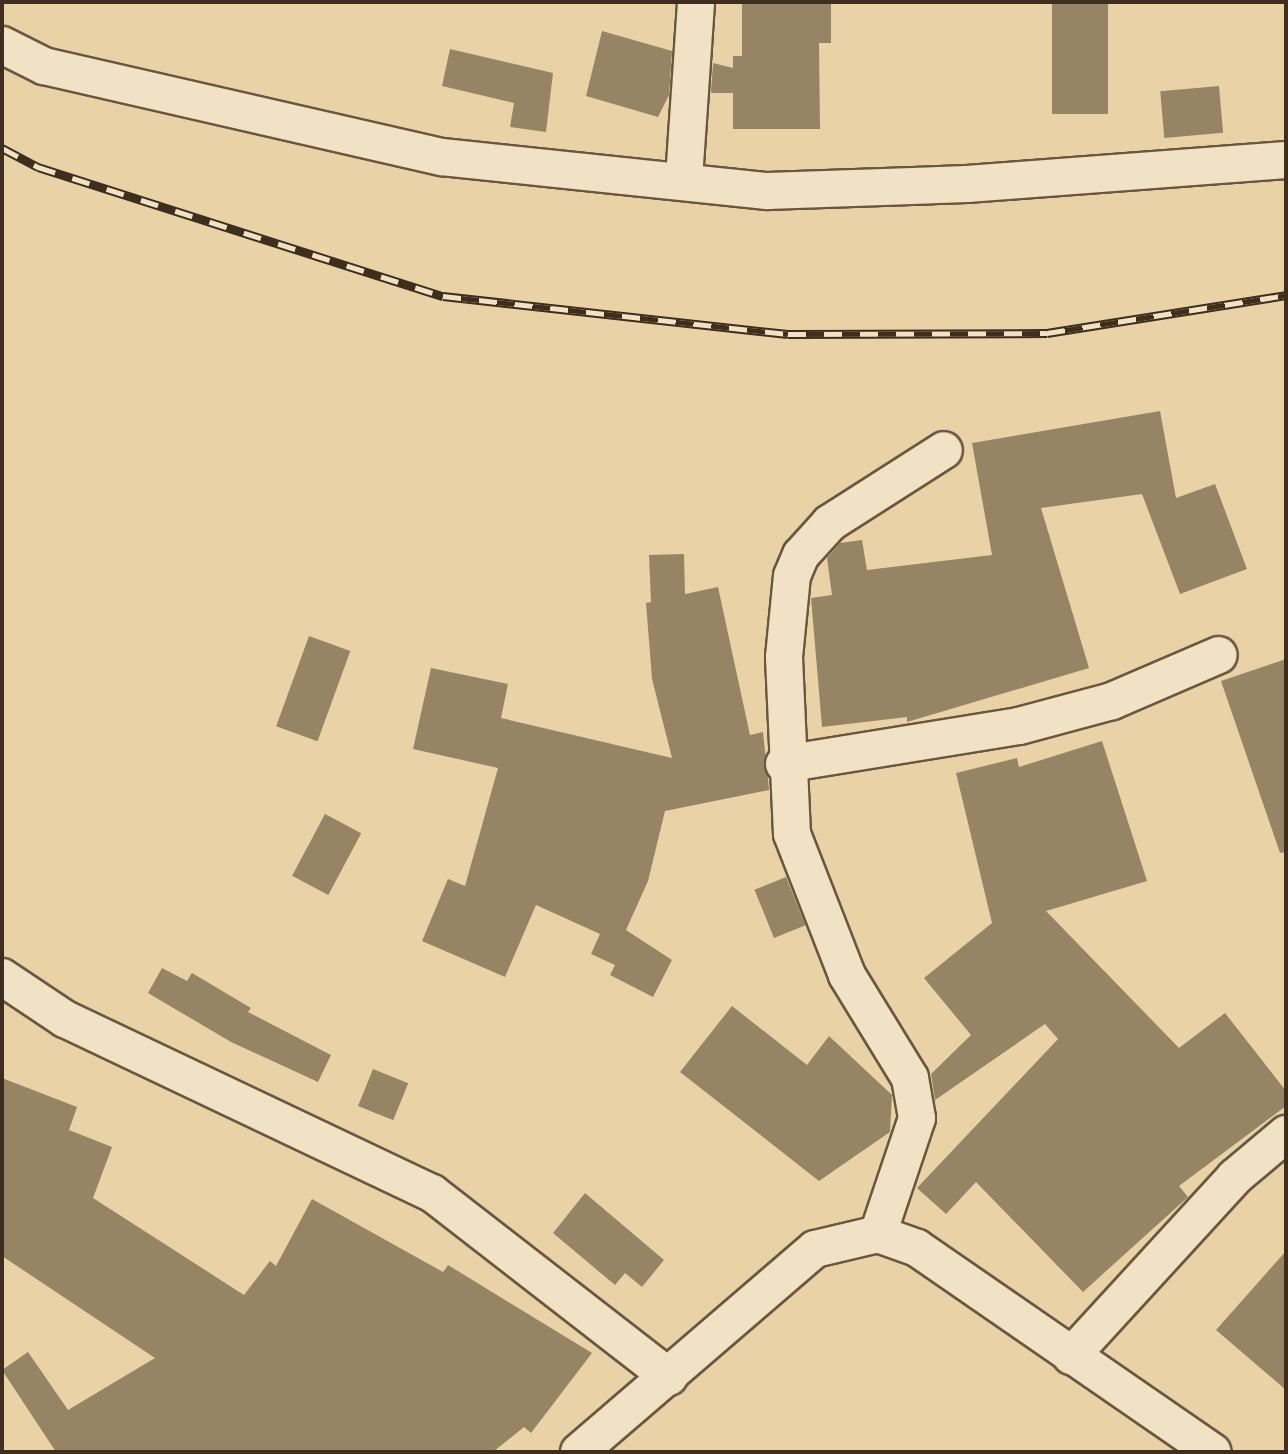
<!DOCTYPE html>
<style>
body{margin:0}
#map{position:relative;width:1288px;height:1454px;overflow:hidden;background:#e9d3a6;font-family:"Libre Bodoni",serif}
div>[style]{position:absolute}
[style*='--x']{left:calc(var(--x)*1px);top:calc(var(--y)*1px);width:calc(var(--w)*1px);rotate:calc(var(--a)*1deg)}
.building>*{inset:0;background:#978464;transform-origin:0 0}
.roads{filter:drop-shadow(2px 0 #6a573f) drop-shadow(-2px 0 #6a573f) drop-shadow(0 2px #6a573f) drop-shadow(0 -2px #6a573f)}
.minor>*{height:36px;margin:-18px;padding:0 18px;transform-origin:18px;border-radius:18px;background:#f1e2c5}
.rail>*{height:9px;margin-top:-4.5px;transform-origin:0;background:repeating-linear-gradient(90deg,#f1e2c5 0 18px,#3f2e1d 0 36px);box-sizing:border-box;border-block:2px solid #3f2e1d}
span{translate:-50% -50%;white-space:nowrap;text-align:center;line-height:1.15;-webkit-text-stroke:7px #f1e2c5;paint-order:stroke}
.frame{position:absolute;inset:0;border:4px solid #3f2e1d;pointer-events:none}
</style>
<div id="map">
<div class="building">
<div style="clip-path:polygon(742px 2px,831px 2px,831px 43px,819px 43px,820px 129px,733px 129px,733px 93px,711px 93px,713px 63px,733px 68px,733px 56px,742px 56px)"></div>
<div style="left:1052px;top:2px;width:56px;height:112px"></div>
<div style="clip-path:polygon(602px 31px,672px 51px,669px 95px,658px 117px,586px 96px)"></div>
<div style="clip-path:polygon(450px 49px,553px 73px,546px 132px,510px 127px,514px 103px,442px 86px)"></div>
<div style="left:1219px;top:86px;width:47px;height:59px;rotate:85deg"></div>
<div style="clip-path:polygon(1160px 411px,1176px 498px,1215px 484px,1247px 569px,1180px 594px,1142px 494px,1041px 508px,1089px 668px,907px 722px,907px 717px,822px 727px,811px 598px,832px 595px,827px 558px,840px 543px,862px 540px,867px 570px,992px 555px,972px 443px)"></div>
<div style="clip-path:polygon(684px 554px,685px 594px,718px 587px,750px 735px,763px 732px,769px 790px,665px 811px,648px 881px,626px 930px,672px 960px,653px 997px,610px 975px,615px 965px,591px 954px,600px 934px,536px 905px,505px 977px,422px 941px,448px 879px,465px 886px,498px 768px,413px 749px,431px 668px,508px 684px,501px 718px,672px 758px,652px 679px,646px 603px,651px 602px,649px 555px)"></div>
<div style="left:309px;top:636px;width:44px;height:96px;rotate:20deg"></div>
<div style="clip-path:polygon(1286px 659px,1286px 852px,1280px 853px,1221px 681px)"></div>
<div style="clip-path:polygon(1102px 741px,1147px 881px,1046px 911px,1179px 1048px,1225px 1013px,1286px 1091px,1286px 1106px,1179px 1186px,1188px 1197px,1083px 1292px,976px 1182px,946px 1214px,917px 1188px,1058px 1039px,1045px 1024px,935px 1100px,931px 1074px,971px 1035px,924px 978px,992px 923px,956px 773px,1017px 758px,1019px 767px)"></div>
<div style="left:325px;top:814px;width:41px;height:70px;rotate:28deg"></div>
<div style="left:786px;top:877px;width:52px;height:34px;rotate:68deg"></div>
<div style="clip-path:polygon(162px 968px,187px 981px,192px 973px,251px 1008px,248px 1012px,331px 1055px,318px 1082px,231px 1042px,148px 993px)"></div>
<div style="clip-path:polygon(732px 1006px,807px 1065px,829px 1036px,892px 1095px,890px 1132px,819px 1181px,680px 1072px)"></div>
<div style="left:373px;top:1069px;width:38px;height:40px;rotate:22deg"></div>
<div style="clip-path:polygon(2px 1078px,77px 1107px,69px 1130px,112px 1147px,93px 1198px,244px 1295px,270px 1261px,276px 1266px,312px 1199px,443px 1272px,448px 1265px,592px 1353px,531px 1433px,524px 1427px,493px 1452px,56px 1452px,2px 1370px,28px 1352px,68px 1410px,155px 1358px,2px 1256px)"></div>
<div style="clip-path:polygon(585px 1193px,664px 1260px,642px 1287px,625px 1273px,615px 1285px,553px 1233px)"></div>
<div style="clip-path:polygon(1286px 1251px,1286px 1390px,1216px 1330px)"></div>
</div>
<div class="roads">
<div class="minor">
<div style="--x:2;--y:45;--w:47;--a:26.6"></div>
<div style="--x:44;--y:66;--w:408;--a:12.9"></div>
<div style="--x:442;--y:157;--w:327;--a:6"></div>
<div style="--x:767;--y:191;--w:200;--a:-2"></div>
<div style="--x:967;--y:184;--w:320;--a:-4.3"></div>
<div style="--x:684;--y:179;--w:177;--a:-86.1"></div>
<div style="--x:784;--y:764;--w:238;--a:-9.2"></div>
<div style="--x:1019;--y:726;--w:96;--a:-15"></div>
<div style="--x:1112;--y:701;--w:116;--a:-23.3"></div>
<div style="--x:2;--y:977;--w:76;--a:33.7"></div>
<div style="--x:65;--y:1019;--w:406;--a:25.4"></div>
<div style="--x:432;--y:1193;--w:300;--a:37.8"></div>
<div style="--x:878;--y:1234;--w:122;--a:-71.4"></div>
<div style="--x:917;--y:1118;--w:41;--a:-99.9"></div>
<div style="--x:910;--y:1078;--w:121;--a:-121.5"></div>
<div style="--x:847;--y:975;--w:151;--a:-111.3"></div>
<div style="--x:792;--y:834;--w:177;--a:-92.6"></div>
<div style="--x:784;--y:657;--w:81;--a:-84.4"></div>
<div style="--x:792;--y:576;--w:23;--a:-67"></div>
<div style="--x:801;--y:555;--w:43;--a:-47.8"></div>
<div style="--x:830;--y:523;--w:135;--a:-32.6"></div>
<div style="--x:1071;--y:1356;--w:243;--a:-47.5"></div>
<div style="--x:1235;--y:1177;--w:67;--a:-40.1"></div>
<div style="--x:579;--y:1452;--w:311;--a:-40.7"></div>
<div style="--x:815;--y:1249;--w:65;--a:-13.4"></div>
<div style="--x:878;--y:1234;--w:41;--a:19.7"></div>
<div style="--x:917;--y:1248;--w:359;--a:34.6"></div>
</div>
</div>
<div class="rail">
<div style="--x:2;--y:148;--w:41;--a:27.8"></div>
<div style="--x:38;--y:167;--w:425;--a:17.7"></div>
<div style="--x:443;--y:296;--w:347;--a:6.3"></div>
<div style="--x:788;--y:334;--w:259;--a:-0.2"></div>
<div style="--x:1047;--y:333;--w:242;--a:-9"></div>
</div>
<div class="frame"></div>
</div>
